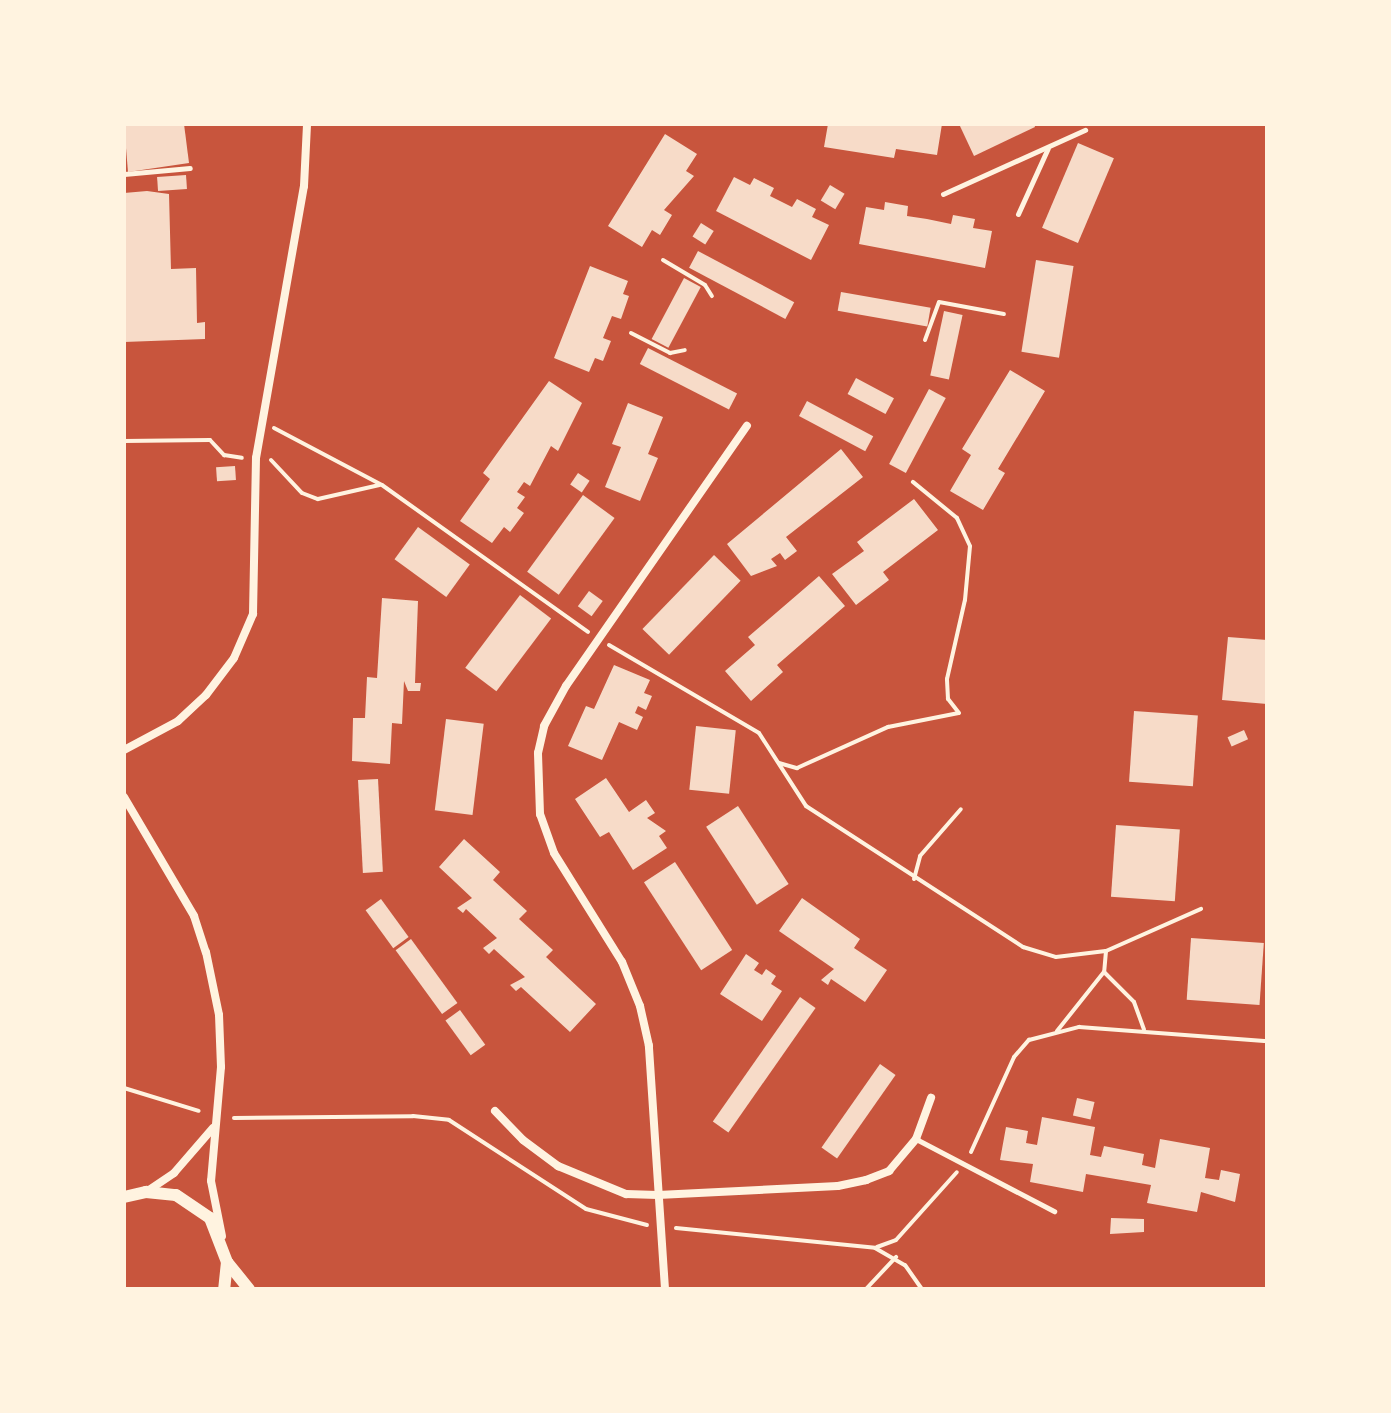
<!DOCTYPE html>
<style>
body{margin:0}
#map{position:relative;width:1391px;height:1413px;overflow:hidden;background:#c8553d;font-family:"Playfair Display",serif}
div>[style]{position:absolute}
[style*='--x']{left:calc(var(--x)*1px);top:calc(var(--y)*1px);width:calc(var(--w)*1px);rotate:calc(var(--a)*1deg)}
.building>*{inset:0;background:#f7dbc8;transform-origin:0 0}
.path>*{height:4px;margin:-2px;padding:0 2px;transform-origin:2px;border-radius:2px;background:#fff3e0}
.service>*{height:5px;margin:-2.5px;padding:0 2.5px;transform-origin:2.5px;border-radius:2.5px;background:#fff3e0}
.minor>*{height:8px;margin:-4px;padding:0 4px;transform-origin:4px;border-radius:4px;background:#fff3e0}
.tertiary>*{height:12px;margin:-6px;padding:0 6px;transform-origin:6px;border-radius:6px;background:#fff3e0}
span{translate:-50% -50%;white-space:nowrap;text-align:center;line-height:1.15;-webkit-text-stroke:7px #fff3e0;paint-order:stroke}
.frame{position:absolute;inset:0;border:126px solid #fff3e0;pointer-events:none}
</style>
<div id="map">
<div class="building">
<div style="clip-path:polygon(124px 124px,184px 124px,189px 163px,128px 172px)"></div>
<div style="clip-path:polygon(828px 124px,942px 124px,937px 155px,896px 149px,894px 158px,824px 147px)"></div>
<div style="clip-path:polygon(959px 124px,1034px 124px,1035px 127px,974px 156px)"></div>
<div style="clip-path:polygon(665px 134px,697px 154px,686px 171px,694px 176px,664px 210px,672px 215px,660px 235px,652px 230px,642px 247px,608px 226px)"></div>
<div style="left:1078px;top:143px;width:39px;height:92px;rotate:23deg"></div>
<div style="left:186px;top:175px;width:14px;height:29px;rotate:86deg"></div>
<div style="clip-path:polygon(734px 177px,750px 185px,754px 178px,774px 188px,770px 196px,792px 207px,797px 199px,816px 209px,812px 217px,829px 225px,811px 260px,716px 211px)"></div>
<div style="left:830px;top:185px;width:17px;height:18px;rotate:31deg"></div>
<div style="clip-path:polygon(147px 191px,169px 194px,171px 269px,196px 268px,197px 323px,205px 322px,205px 339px,124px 342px,124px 193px)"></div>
<div style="clip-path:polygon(885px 202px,908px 206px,907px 216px,927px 219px,951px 224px,953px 215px,975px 219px,973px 228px,992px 231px,985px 268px,859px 244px,866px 207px,884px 210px)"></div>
<div style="left:701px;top:223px;width:15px;height:16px;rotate:32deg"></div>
<div style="left:698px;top:251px;width:109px;height:19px;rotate:28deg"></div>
<div style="left:1036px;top:260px;width:38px;height:93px;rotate:9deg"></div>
<div style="clip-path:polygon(590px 266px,628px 281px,623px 294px,629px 296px,621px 319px,612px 316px,603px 338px,611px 341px,603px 361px,595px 358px,589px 372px,554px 358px)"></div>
<div style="left:684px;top:278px;width:19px;height:69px;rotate:28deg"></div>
<div style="left:841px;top:292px;width:91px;height:19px;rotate:10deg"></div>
<div style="left:944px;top:311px;width:19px;height:66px;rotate:12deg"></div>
<div style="left:648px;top:348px;width:100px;height:18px;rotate:27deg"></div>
<div style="clip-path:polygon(1010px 370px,1045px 391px,998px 469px,1005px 473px,983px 510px,950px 491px,971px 455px,962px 449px)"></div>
<div style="left:856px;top:378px;width:43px;height:18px;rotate:28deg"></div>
<div style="clip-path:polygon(549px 381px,582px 403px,558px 451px,551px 446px,530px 486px,524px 482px,517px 492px,525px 497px,517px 508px,524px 513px,510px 532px,504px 527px,492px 543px,460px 521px,490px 479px,483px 473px)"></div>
<div style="left:929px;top:389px;width:19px;height:85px;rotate:28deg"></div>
<div style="left:807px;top:401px;width:75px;height:17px;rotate:28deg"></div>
<div style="clip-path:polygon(628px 403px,663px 417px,648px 454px,658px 458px,640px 501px,605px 487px,621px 447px,612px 444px)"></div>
<div style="clip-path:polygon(841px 449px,863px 477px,786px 537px,797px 551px,785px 560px,780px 553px,771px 559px,777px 566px,751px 576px,727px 544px)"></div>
<div style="left:235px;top:466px;width:14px;height:19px;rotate:86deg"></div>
<div style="left:578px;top:473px;width:14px;height:14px;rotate:34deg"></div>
<div style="left:583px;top:495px;width:39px;height:95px;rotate:36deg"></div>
<div style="clip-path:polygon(914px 499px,938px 530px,883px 572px,889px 580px,856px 605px,832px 574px,864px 551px,857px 542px)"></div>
<div style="left:418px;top:527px;width:64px;height:40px;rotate:36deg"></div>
<div style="left:714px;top:555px;width:37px;height:103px;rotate:44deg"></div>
<div style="clip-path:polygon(819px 576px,845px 606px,777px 665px,783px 672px,751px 701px,725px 671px,755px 645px,748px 637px)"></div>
<div style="left:589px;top:591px;width:17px;height:19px;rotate:36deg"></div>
<div style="left:520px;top:595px;width:39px;height:91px;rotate:37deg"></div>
<div style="clip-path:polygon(382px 598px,418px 601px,415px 683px,421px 683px,420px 691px,408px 691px,404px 681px,402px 724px,392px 723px,390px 764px,352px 761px,353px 718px,365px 718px,367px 677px,377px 678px)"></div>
<div style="clip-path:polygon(1228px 637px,1267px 640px,1267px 704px,1222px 700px)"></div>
<div style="clip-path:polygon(614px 665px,650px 680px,644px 693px,652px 696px,646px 710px,638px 706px,635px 713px,643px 717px,637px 730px,619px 722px,602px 760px,568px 746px,586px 706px,594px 709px)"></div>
<div style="left:1134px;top:711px;width:64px;height:71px;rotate:4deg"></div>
<div style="left:446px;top:719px;width:38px;height:92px;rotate:7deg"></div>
<div style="left:696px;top:726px;width:40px;height:64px;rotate:6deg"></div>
<div style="left:1244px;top:730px;width:10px;height:18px;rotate:66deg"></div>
<div style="clip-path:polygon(606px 778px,629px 812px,646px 800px,655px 813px,647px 818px,666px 831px,659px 836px,667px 848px,633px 870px,609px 832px,600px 837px,575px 799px)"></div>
<div style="left:378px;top:779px;width:93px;height:20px;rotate:87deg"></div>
<div style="left:738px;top:806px;width:93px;height:38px;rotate:57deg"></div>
<div style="left:1116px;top:825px;width:64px;height:72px;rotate:4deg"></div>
<div style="clip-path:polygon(464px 839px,500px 872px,493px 880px,527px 911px,519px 919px,553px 950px,546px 957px,596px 1004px,570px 1032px,521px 987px,516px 991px,510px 985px,525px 977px,494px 949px,489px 954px,483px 948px,497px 938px,466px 909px,463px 913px,457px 908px,472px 898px,439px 867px)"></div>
<div style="left:675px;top:862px;width:105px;height:37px;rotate:57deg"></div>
<div style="clip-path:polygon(802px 898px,860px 939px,854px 948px,887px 970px,865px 1002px,831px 979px,828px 985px,821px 980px,834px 969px,779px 931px)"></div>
<div style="left:381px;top:899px;width:47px;height:19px;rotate:54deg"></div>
<div style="left:1191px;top:938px;width:73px;height:62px;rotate:4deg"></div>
<div style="left:411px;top:939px;width:79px;height:19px;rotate:54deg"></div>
<div style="clip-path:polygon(746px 954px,759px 963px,754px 970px,762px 975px,766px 969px,776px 976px,771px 984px,782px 991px,762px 1021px,720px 994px)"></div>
<div style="left:800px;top:997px;width:19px;height:152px;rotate:35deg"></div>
<div style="left:460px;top:1010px;width:43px;height:18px;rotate:54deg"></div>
<div style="left:880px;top:1064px;width:19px;height:102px;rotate:35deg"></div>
<div style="left:1077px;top:1098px;width:18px;height:18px;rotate:13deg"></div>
<div style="clip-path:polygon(1042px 1117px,1095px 1127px,1090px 1155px,1101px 1157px,1104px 1146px,1144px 1154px,1142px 1165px,1155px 1168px,1160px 1139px,1210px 1148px,1205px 1178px,1219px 1180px,1221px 1170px,1240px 1174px,1235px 1202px,1201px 1192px,1197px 1212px,1147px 1203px,1151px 1185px,1086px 1174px,1083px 1192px,1030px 1182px,1033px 1164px,1000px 1160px,1006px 1127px,1028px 1131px,1026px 1143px,1037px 1145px)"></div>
<div style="clip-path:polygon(1111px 1218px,1144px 1219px,1144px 1232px,1110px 1234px)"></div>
</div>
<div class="path">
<div style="--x:663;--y:260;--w:49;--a:30.8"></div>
<div style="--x:705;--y:285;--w:13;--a:58"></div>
<div style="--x:631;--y:333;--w:44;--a:27.1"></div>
<div style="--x:670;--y:353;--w:15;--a:-11"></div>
<div style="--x:925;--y:340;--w:40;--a:-69.8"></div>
<div style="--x:939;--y:302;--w:66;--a:10.5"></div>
<div style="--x:274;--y:428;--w:122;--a:27.8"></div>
<div style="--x:382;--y:485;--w:253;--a:35.5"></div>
<div style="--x:124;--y:441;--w:86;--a:-0.7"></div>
<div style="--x:210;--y:440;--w:21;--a:47"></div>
<div style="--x:224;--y:455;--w:18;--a:9"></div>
<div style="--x:271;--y:460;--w:45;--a:46.8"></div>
<div style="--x:302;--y:493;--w:17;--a:21"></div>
<div style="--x:318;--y:499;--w:63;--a:-12.9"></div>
<div style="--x:609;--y:645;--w:174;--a:30.4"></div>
<div style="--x:759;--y:733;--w:87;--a:57.2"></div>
<div style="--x:806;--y:806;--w:259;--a:33"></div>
<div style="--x:1023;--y:947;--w:34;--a:17"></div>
<div style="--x:1056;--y:957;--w:50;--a:-6.8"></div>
<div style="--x:1106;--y:951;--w:104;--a:-23.9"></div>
<div style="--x:779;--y:763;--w:19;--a:16"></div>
<div style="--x:797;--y:768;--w:100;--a:-24.3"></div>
<div style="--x:888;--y:727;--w:72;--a:-11.2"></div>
<div style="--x:959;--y:713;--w:18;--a:-128"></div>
<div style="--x:948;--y:699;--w:20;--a:-93"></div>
<div style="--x:947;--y:679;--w:81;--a:-77.2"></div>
<div style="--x:965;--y:600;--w:54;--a:-84.7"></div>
<div style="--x:970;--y:546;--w:31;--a:-115"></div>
<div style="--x:957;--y:518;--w:57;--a:-140.7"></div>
<div style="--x:914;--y:879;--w:24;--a:-75"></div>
<div style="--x:920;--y:856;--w:62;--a:-48.9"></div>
<div style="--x:1106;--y:951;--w:21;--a:95"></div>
<div style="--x:1104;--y:972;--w:42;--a:45"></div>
<div style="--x:1134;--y:1002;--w:29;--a:70"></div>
<div style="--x:1057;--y:1031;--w:75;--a:-51.5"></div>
<div style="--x:124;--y:1088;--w:78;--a:17"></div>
<div style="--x:234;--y:1118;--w:179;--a:-0.6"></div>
<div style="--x:413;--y:1116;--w:36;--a:6"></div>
<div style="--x:449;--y:1120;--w:163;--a:33"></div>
<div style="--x:586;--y:1209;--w:63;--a:14.7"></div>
<div style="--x:971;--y:1152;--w:104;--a:-65.6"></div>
<div style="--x:1014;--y:1057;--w:23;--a:-49"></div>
<div style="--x:1029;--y:1040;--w:52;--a:-14.6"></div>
<div style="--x:1079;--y:1027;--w:189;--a:4.3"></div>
<div style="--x:676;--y:1228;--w:200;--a:5.7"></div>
<div style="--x:875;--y:1248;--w:34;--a:30"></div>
<div style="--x:905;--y:1265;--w:29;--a:55"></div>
<div style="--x:877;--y:1247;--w:20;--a:-20"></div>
<div style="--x:896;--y:1240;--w:91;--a:-48.1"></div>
<div style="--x:866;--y:1289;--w:44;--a:-46.8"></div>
</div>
<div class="service">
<div style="--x:124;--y:174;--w:66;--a:-5.2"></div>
<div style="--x:943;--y:194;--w:156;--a:-24.3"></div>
<div style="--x:1018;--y:214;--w:72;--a:-65.6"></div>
<div style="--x:916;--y:1139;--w:156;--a:27.6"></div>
</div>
<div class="minor">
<div style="--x:124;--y:750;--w:61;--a:-28.2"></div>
<div style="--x:178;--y:721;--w:38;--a:-43"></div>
<div style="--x:206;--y:695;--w:46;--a:-52.9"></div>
<div style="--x:234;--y:658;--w:48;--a:-66.6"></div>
<div style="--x:253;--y:614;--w:156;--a:-88.9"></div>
<div style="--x:256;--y:458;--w:276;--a:-80"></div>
<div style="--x:304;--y:186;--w:62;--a:-87.2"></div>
<div style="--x:124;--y:797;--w:138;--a:59.5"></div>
<div style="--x:194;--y:916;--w:38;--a:72"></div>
<div style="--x:206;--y:952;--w:64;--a:78.3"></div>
<div style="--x:219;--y:1015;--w:52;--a:87.8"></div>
<div style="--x:221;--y:1067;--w:114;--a:95"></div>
<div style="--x:211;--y:1181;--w:56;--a:78.7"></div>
<div style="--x:495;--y:1111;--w:40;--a:46"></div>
<div style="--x:523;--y:1140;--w:44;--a:36.6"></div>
<div style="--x:558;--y:1166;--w:74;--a:22.4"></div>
<div style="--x:626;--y:1194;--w:32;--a:2"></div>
<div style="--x:658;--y:1195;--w:180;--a:-2.9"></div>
<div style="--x:838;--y:1186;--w:29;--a:-12"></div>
<div style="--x:866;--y:1180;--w:25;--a:-21"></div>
<div style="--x:889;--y:1171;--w:42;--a:-49.8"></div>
<div style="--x:916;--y:1139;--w:44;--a:-69.9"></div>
<div style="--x:146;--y:1192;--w:34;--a:-34"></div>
<div style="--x:174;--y:1173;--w:60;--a:-49.1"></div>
<div style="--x:665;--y:1289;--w:244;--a:-93.8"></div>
<div style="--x:649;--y:1046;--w:41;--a:-102.7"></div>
<div style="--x:640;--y:1006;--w:48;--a:-112.2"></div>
<div style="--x:622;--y:962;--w:128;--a:-122"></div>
<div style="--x:554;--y:853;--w:41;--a:-109.7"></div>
<div style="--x:540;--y:814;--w:61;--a:-91.9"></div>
<div style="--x:538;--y:753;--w:28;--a:-77"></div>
<div style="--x:544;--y:726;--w:46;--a:-61.2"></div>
<div style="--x:566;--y:686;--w:317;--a:-55.2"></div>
</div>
<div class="tertiary">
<div style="--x:124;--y:1197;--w:23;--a:-13"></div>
<div style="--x:146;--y:1192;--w:30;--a:6"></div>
<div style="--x:176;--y:1195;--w:41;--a:34.1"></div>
<div style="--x:210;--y:1218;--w:47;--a:68.9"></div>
<div style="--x:227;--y:1262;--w:27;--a:96"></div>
<div style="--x:227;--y:1262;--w:35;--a:51"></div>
</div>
<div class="frame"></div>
</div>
